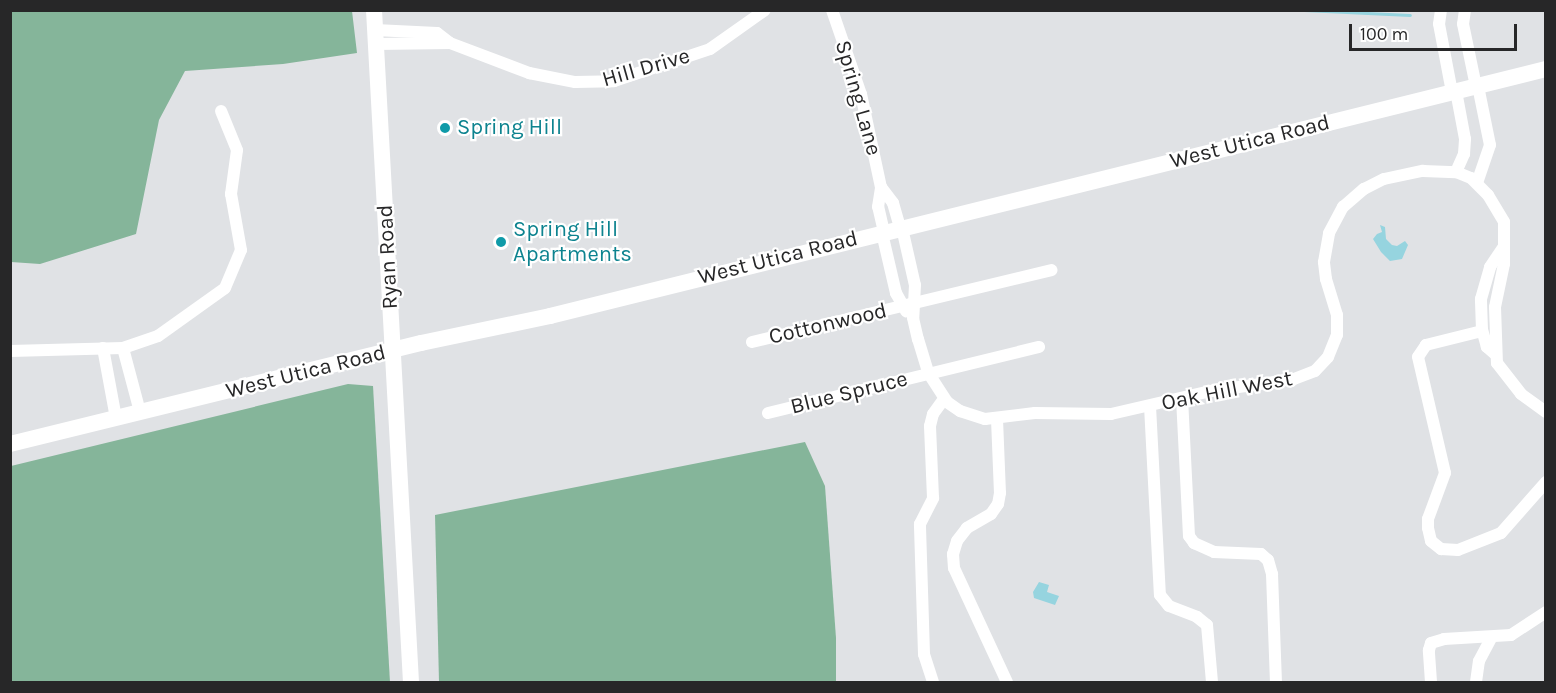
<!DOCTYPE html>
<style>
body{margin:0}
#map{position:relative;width:1556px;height:693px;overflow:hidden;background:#e0e2e5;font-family:Karla,sans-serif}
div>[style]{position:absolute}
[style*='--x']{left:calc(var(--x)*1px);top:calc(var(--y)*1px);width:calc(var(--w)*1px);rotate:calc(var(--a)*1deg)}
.forest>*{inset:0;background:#85b59a}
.water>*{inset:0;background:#96d4df}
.stream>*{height:3px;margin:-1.5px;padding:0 1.5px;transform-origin:1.5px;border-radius:1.5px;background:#96d4df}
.street>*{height:12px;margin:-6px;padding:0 6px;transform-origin:6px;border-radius:6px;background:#fff}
.secondary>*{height:16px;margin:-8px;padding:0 8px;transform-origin:8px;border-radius:8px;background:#fff}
.dots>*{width:16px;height:16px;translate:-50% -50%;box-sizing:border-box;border:3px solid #fff;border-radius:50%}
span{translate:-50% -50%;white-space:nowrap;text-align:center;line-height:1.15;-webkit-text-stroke:4.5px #fff;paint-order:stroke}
.street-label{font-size:22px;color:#272728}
.culture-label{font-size:22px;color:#0d838f}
.left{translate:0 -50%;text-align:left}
.frame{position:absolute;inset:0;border:12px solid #272728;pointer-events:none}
.scale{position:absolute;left:1349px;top:24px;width:168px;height:27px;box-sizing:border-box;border:3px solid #272728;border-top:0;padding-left:8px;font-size:18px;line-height:21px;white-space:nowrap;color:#272728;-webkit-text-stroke:4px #fff;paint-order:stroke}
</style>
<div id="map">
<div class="forest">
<div style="clip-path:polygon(10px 11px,352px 11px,357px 53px,283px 64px,185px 71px,159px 120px,136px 234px,40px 264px,11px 262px)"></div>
<div style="clip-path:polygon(348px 384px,373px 386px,390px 682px,11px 682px,11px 466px)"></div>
<div style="clip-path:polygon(805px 442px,825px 486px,836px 638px,836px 682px,439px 682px,435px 515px)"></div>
</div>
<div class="water">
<div style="clip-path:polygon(1380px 225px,1385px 227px,1386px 239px,1392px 245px,1397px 246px,1405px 241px,1408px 245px,1402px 259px,1390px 261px,1381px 252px,1373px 239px,1377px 234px,1382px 232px)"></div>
<div style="clip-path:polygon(1039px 582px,1049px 585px,1047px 592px,1059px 596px,1055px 605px,1034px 598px,1033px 592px)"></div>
</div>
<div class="stream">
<div style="--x:1304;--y:10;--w:106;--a:2.7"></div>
</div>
<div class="street">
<div style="--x:832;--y:10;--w:89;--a:71"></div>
<div style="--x:861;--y:94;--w:95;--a:77.9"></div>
<div style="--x:1441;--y:10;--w:14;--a:98"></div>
<div style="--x:1439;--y:24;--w:69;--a:79.2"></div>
<div style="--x:1465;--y:10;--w:14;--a:98"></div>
<div style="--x:1463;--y:24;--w:63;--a:78.2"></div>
<div style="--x:375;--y:30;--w:62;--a:2.8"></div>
<div style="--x:437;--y:33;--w:16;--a:38"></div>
<div style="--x:450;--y:43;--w:74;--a:179.2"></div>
<div style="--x:450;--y:43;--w:85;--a:20.8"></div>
<div style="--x:529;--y:73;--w:47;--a:11.1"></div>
<div style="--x:575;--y:82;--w:39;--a:-1"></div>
<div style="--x:614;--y:81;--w:101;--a:-18.4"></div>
<div style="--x:710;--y:49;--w:67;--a:-35.3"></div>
<div style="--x:1456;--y:172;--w:20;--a:-66"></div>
<div style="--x:1464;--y:154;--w:15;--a:-86"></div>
<div style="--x:1465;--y:139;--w:49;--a:-100.6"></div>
<div style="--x:1477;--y:183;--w:40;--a:-71.1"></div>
<div style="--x:1490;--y:145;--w:60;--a:-101.5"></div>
<div style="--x:902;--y:228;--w:58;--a:77.2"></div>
<div style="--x:915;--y:285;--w:33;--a:93"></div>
<div style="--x:913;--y:318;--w:22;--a:77"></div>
<div style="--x:918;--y:339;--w:37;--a:73"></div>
<div style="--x:929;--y:374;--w:33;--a:57"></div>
<div style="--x:947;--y:402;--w:16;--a:35"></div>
<div style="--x:960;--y:411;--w:26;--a:18"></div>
<div style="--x:985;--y:419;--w:50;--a:-6.8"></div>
<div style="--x:1035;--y:413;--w:76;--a:0.8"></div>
<div style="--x:1111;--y:414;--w:103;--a:-13"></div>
<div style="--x:1211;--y:391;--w:84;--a:-8.2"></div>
<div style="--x:1294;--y:379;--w:22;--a:-21"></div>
<div style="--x:1315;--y:371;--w:19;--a:-47"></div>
<div style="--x:1328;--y:357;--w:24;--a:-68"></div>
<div style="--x:1337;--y:335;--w:20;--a:-90"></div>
<div style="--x:1337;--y:315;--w:38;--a:-107"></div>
<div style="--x:1326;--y:279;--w:17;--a:-97"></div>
<div style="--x:1324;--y:262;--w:29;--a:-80"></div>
<div style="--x:1329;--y:233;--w:30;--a:-62"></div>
<div style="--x:1343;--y:207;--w:28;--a:-41"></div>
<div style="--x:1364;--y:189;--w:22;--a:-27"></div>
<div style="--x:1384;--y:179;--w:40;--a:-12"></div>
<div style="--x:1423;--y:171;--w:33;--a:2"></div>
<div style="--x:1456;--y:172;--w:16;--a:22"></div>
<div style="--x:1471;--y:178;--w:24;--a:45"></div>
<div style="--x:1488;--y:195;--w:31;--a:59"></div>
<div style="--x:1504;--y:222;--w:42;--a:90"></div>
<div style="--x:1504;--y:264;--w:44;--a:101.8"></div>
<div style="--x:1495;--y:307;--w:56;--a:88"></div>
<div style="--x:1497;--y:363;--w:39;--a:52"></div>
<div style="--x:1521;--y:394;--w:31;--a:36"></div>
<div style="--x:884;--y:232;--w:26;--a:-103"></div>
<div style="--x:878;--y:207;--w:20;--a:-81"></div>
<div style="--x:881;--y:187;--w:20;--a:53"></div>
<div style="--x:893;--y:203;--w:26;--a:74"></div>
<div style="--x:882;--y:233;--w:62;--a:76.9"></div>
<div style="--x:896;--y:293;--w:21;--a:61"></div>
<div style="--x:1482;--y:331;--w:58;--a:166"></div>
<div style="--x:1426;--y:345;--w:14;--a:124"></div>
<div style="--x:1418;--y:357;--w:119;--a:76.9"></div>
<div style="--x:1445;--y:473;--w:49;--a:110.3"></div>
<div style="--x:1428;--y:519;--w:9;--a:90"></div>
<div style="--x:1428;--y:528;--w:13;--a:77"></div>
<div style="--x:1431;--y:541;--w:13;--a:39"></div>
<div style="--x:1441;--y:549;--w:17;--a:3"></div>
<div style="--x:1458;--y:550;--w:46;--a:-21.6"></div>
<div style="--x:1501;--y:533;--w:68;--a:-48.6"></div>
<div style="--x:752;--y:342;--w:308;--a:-13.5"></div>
<div style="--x:103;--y:348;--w:71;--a:79.5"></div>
<div style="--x:123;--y:348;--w:66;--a:75.1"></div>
<div style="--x:10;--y:351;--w:113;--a:-1.5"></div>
<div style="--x:123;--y:348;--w:37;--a:-19"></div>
<div style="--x:158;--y:336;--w:82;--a:-35.6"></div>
<div style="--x:225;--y:288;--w:41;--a:-67.2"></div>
<div style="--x:241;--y:250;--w:57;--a:-100.1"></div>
<div style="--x:231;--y:194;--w:44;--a:-82.2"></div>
<div style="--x:237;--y:150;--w:42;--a:-112.3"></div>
<div style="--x:1495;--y:354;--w:11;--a:-139"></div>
<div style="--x:1487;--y:347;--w:18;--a:-106"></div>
<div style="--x:1482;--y:330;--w:31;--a:-92"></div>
<div style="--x:1481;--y:299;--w:33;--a:-74"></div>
<div style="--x:1490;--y:267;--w:25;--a:-56"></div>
<div style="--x:1182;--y:398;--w:138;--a:87.1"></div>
<div style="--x:1189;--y:536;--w:9;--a:54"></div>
<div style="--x:1194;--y:543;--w:22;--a:24"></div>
<div style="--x:1214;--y:552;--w:47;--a:2.4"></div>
<div style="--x:1261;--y:554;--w:9;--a:41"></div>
<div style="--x:1268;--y:560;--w:15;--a:74"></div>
<div style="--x:1272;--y:574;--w:108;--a:87.9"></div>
<div style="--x:1150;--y:406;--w:189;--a:87"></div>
<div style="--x:1160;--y:595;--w:14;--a:51"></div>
<div style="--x:1169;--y:606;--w:30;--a:21"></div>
<div style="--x:1197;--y:617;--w:13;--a:39"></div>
<div style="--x:1207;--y:625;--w:57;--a:85"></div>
<div style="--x:768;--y:413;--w:279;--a:-13.7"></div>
<div style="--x:997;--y:419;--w:74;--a:87.7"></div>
<div style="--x:1000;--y:493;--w:11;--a:100"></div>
<div style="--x:998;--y:504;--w:12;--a:125"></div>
<div style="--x:991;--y:514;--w:28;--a:150"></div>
<div style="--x:967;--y:528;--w:16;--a:128"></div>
<div style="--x:957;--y:541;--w:14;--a:107"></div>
<div style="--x:953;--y:554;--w:14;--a:86"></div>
<div style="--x:954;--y:568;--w:126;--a:65.1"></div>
<div style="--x:933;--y:682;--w:29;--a:-108"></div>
<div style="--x:924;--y:654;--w:130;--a:-91.8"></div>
<div style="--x:920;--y:524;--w:29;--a:-63"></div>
<div style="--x:933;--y:498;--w:72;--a:-92.4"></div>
<div style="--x:930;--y:426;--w:12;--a:-76"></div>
<div style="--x:933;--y:414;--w:19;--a:-54"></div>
<div style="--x:1431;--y:682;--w:32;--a:-94"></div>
<div style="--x:1429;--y:650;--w:7;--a:-74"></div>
<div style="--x:1431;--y:643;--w:14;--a:-17"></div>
<div style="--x:1444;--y:639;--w:67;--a:-3.4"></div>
<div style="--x:1511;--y:635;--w:42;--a:-33.3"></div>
<div style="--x:1476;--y:682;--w:21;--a:-82"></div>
<div style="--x:1479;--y:661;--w:26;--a:-62"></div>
</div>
<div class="secondary">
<div style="--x:374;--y:10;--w:673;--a:86.85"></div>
<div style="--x:10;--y:444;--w:423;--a:-13.8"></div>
<div style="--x:421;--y:343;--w:132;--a:-11.8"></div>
<div style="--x:550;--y:316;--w:1026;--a:-13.93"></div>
</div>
<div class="dots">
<div style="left:445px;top:128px;background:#0f9aa8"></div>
<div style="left:501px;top:242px;background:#0f9aa8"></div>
</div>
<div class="street-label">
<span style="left:646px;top:68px;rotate:-16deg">Hill Drive</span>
<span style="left:858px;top:98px;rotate:74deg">Spring Lane</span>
<span style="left:1250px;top:142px;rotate:-14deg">West Utica Road</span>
<span style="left:388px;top:257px;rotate:-93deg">Ryan Road</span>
<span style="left:778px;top:258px;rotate:-14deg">West Utica Road</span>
<span style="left:828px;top:324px;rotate:-13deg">Cottonwood</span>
<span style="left:306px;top:372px;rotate:-14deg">West Utica Road</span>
<span style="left:1227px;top:391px;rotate:-11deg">Oak Hill West</span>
<span style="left:849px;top:393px;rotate:-14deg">Blue Spruce</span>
</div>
<div class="culture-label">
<span class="left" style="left:457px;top:128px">Spring Hill</span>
<span class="left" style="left:513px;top:242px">Spring Hill<br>Apartments</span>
</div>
<div class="frame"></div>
<div class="scale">100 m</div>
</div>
